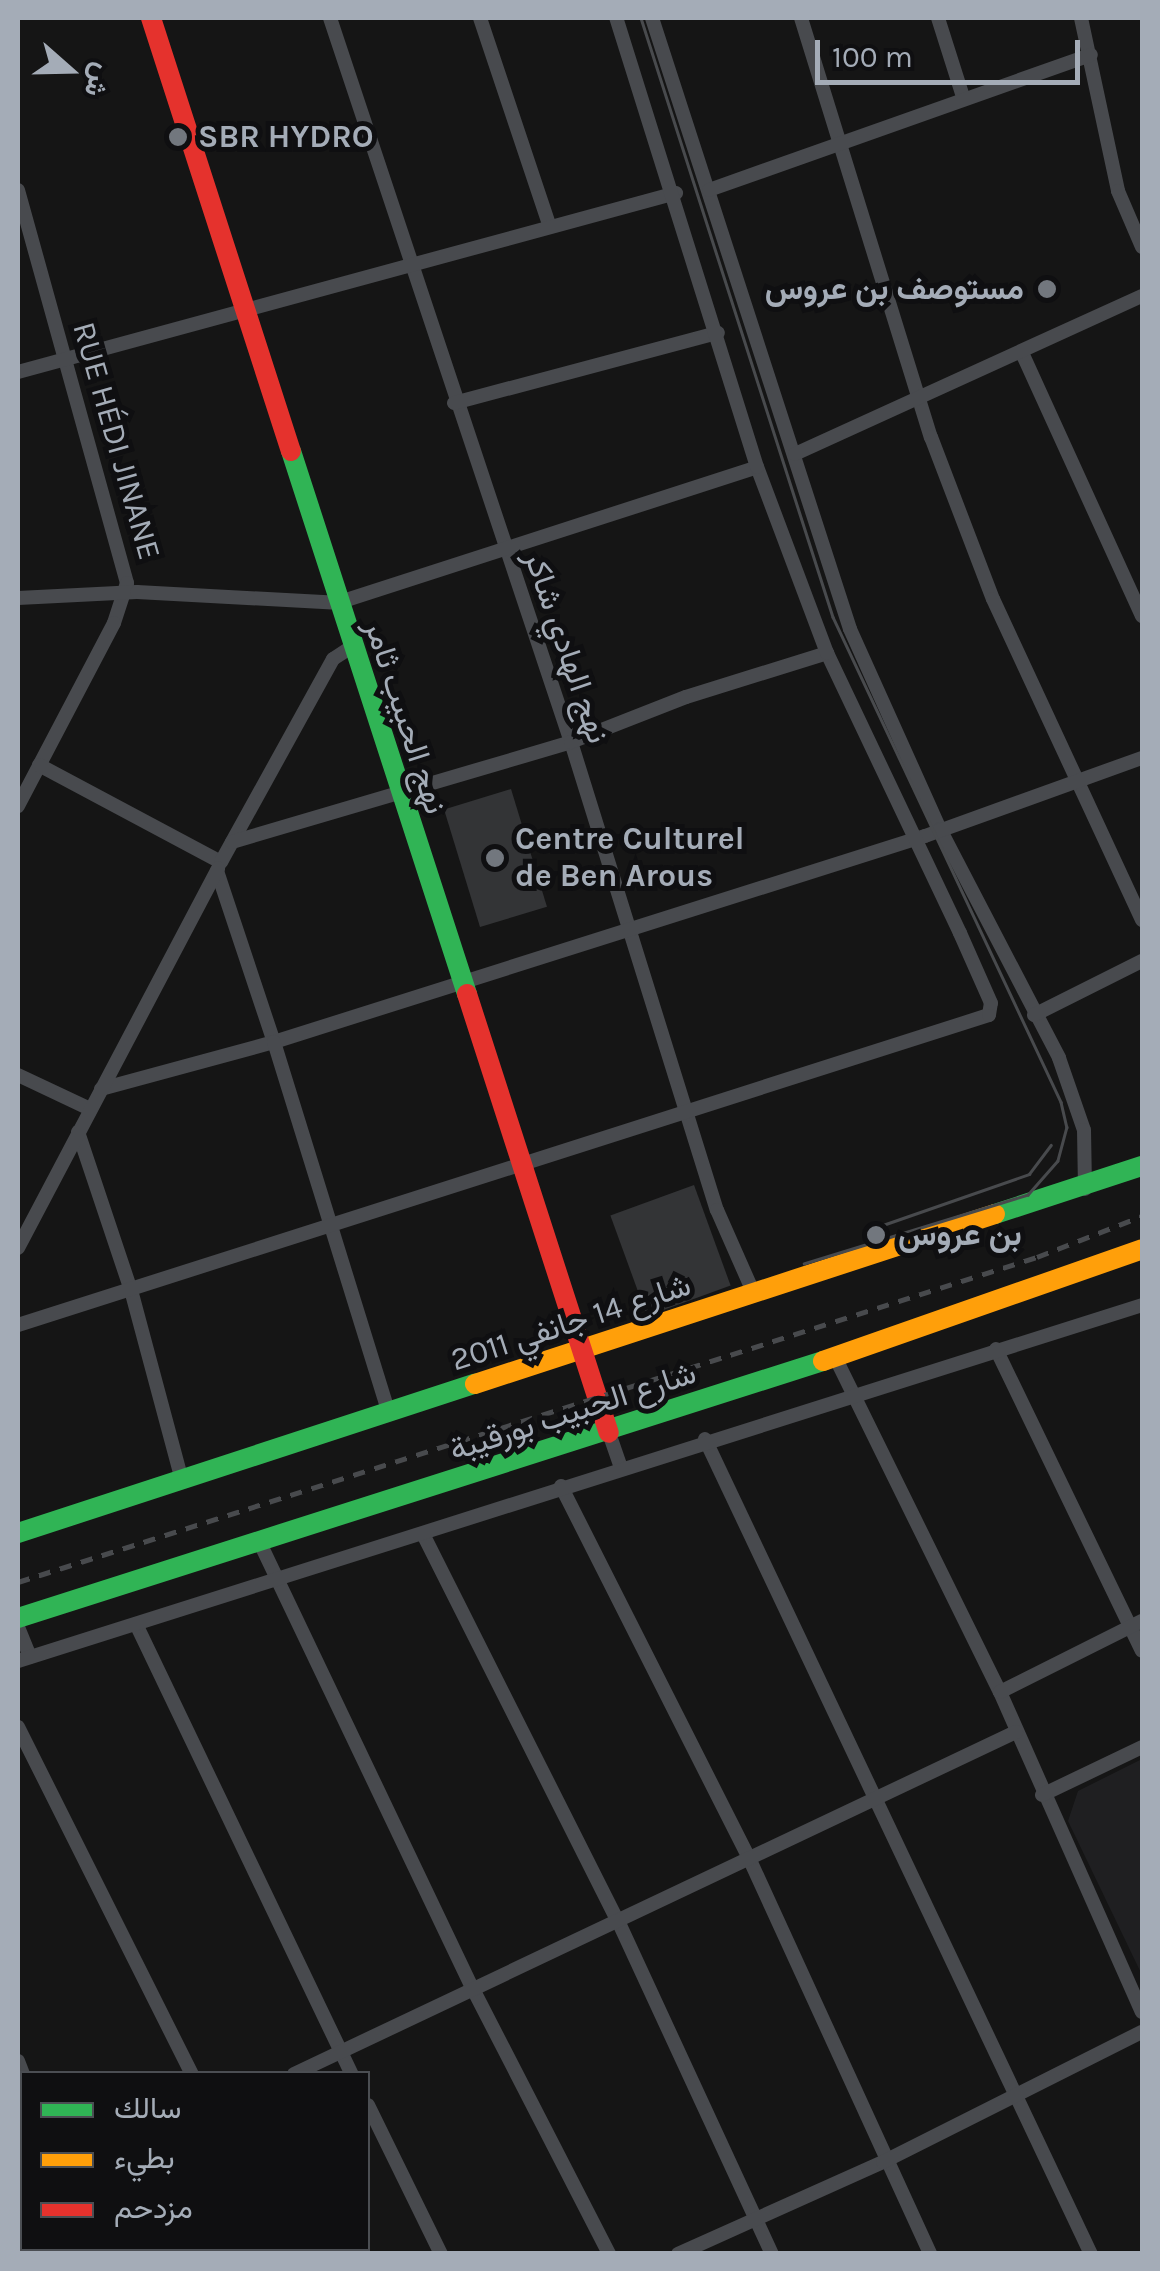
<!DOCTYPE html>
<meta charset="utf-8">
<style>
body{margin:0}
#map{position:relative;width:1160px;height:2271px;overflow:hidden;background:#151515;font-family:Karla,Vazirmatn,sans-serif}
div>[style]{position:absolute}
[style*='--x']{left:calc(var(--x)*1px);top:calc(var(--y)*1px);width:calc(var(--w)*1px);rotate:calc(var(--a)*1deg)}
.built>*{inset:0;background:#1f1f21}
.building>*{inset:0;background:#333436;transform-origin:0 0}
.street>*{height:14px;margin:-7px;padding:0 7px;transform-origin:7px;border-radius:7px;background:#484a4e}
.fast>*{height:20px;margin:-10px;padding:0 10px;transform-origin:10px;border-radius:10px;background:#30b455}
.slow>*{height:20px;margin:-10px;padding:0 10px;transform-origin:10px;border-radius:10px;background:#ff9f0a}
.jam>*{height:20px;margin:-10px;padding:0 10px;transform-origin:10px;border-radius:10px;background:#e5322d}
.tram>*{height:2.5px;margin:-1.25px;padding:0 1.25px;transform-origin:1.25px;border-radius:1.25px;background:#484a4d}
.rail>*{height:5px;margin-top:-2.5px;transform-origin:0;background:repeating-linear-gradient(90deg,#484a4d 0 12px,transparent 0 22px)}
.dots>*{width:28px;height:28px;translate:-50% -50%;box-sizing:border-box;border:5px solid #0f0f11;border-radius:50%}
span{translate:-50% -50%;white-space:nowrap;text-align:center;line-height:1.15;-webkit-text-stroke:10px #0f0f11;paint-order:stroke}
.poi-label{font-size:32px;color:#a4acb7;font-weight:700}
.left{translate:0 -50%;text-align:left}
.right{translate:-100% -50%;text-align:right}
.street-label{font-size:32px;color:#a4acb7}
.frame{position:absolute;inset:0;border:20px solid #a4acb7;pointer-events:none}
.legend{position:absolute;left:20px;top:2071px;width:350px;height:180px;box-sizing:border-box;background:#0f0f11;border:2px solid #4b4e53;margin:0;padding:12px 18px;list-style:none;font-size:30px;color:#a4acb7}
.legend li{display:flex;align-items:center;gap:20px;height:50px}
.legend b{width:50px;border:2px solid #4b4e53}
.north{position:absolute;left:20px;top:20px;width:100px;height:100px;-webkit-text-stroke:8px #0f0f11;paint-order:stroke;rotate:110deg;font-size:28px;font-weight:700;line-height:40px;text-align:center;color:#a4acb7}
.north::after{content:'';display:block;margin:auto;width:35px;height:45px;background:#a4acb7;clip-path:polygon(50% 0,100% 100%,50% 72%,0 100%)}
.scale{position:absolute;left:815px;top:40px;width:265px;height:45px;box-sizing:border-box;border:5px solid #a4acb7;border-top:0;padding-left:12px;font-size:30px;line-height:35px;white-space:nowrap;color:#a4acb7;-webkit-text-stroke:8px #0f0f11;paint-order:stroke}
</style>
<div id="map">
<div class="built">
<div style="clip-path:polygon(1142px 1759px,1142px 1975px,1068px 1821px,1078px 1791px)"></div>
</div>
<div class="building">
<div style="left:511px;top:789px;width:123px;height:70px;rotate:73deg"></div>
<div style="left:694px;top:1185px;width:107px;height:89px;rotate:70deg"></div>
</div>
<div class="street">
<div style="--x:330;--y:18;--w:763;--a:71.59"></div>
<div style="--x:571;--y:742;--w:490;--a:72.7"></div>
<div style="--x:717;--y:1210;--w:92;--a:66.2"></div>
<div style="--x:480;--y:18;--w:220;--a:71.5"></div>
<div style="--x:652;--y:18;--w:642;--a:72.04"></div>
<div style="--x:850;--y:629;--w:219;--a:65.8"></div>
<div style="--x:940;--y:829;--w:258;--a:62.5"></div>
<div style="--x:1059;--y:1058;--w:76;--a:70.9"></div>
<div style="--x:1084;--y:1130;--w:59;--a:89"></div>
<div style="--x:801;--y:18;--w:439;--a:72.8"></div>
<div style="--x:931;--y:437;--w:173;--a:69.1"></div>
<div style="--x:993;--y:599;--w:354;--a:65.1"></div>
<div style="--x:938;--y:18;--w:83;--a:72.4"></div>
<div style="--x:1081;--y:18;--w:177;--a:77.9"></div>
<div style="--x:1118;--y:191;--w:61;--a:66.8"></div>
<div style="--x:18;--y:190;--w:408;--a:74.5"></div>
<div style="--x:127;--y:583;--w:42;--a:108"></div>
<div style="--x:114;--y:623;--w:207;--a:117.7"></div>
<div style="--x:709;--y:190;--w:405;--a:-19.5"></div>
<div style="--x:1023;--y:355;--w:287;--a:65.5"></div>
<div style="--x:18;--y:372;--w:682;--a:-15.22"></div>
<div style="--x:454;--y:403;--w:273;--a:-14.9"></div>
<div style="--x:795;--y:454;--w:381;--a:-24.5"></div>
<div style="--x:18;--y:598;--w:119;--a:-2.9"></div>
<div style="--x:137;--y:592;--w:200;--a:3.1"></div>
<div style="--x:337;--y:603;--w:441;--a:-17.9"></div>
<div style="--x:39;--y:765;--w:206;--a:28.1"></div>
<div style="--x:221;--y:862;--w:232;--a:-61.1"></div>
<div style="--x:333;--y:659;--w:20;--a:-33"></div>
<div style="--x:232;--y:842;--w:353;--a:-16.4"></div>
<div style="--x:571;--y:742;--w:123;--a:-21.4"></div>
<div style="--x:686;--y:697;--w:148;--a:-17.3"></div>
<div style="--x:217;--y:871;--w:180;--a:71.6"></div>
<div style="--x:274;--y:1042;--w:683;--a:-17.56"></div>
<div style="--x:925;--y:836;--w:231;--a:-19.8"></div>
<div style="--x:1034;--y:1015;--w:121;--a:-26.6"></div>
<div style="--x:18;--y:1075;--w:80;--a:25.3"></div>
<div style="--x:101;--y:1089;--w:179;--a:-15.2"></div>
<div style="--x:274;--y:1042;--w:389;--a:72.8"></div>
<div style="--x:78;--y:1132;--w:167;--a:71.5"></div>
<div style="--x:131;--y:1290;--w:198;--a:75"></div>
<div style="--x:18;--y:1248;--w:429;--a:-62.2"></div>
<div style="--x:18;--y:1325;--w:1019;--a:-17.71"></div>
<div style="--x:989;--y:1015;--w:12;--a:-81"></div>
<div style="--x:991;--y:1003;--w:77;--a:-113.9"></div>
<div style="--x:960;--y:933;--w:310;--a:-115.4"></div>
<div style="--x:827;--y:653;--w:199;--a:-110.6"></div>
<div style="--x:757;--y:467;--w:471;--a:-107.4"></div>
<div style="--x:996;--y:1349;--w:335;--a:64.2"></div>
<div style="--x:835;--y:1357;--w:373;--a:63.8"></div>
<div style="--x:1000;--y:1692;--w:350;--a:66.1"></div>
<div style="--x:609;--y:1433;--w:36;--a:71"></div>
<div style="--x:705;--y:1439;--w:902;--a:64.66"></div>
<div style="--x:561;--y:1486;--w:417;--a:63.2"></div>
<div style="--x:749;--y:1858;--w:435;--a:65.4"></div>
<div style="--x:423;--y:1534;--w:436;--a:63.3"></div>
<div style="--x:619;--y:1923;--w:365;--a:65.2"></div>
<div style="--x:260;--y:1543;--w:496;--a:64.5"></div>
<div style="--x:474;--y:1991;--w:296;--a:62.8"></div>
<div style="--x:136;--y:1624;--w:499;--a:64.4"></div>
<div style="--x:18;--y:1627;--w:32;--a:68"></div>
<div style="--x:18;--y:1661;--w:1179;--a:-17.57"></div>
<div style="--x:1000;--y:1692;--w:159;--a:-26.6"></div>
<div style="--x:18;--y:1727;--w:388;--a:63.4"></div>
<div style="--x:1042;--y:1795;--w:111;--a:-25.6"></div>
<div style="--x:18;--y:2061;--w:14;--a:69"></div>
<div style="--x:294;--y:2074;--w:799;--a:-25.35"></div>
<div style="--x:368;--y:2105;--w:166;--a:63.9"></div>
<div style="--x:18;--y:2207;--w:5;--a:-37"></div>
<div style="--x:106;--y:2248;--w:6;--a:72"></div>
<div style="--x:270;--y:2248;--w:6;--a:72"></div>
<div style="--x:678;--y:2254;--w:225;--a:-24.2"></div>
<div style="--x:883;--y:2162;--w:290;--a:-26.7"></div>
</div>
<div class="fast">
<div style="--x:291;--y:451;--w:571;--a:72.04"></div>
<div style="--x:995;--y:1214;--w:155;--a:-18.1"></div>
<div style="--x:18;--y:1533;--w:481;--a:-18.1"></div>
<div style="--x:18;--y:1618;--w:845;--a:-17.71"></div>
</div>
<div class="slow">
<div style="--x:823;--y:1361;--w:338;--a:-19.3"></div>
<div style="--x:475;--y:1384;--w:547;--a:-18.1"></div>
</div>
<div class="jam">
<div style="--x:151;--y:18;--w:455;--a:72.1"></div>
<div style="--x:467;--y:994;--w:461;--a:72.1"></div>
</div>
<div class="tram">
<div style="--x:641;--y:18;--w:629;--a:72.23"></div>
<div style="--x:833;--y:617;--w:536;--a:64.82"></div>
<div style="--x:1061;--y:1102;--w:26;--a:77"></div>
<div style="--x:1067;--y:1127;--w:35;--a:105"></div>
<div style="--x:1058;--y:1161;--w:45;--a:131.4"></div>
<div style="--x:1028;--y:1195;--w:234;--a:162.9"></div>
<div style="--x:880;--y:1226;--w:158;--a:-19.2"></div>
<div style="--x:1029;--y:1174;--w:36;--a:-53"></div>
</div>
<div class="rail">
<div style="--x:18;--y:1582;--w:1070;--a:-17.69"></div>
<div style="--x:1037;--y:1257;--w:113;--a:-21.3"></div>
</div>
<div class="dots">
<div style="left:178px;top:137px;background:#72777e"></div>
<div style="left:1047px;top:289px;background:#72777e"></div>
<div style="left:495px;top:858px;background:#72777e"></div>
<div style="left:876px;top:1235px;background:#72777e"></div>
</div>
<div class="poi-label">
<span class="left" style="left:198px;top:137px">SBR HYDRO</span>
<span class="right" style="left:1024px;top:289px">مستوصف بن عروس</span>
<span class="left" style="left:515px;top:858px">Centre Culturel<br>de Ben Arous</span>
<span class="left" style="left:898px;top:1235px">بن عروس</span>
</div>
<div class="street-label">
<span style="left:116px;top:441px;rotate:74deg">RUE HÉDI JINANE</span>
<span style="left:566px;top:647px;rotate:71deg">نهج الهادي شاكر</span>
<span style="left:405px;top:717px;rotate:72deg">نهج الحبيب ثامر</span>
<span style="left:571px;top:1323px;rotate:-18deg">شارع 14 جانفي 2011</span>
<span style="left:573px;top:1412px;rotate:-18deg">شارع الحبيب بورقيبة</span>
</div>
<div class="frame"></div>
<ul class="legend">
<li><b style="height:12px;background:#30b455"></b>سالك</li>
<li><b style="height:12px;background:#ff9f0a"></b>بطيء</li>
<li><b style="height:12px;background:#e5322d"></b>مزدحم</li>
</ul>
<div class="north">ش</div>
<div class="scale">100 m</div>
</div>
